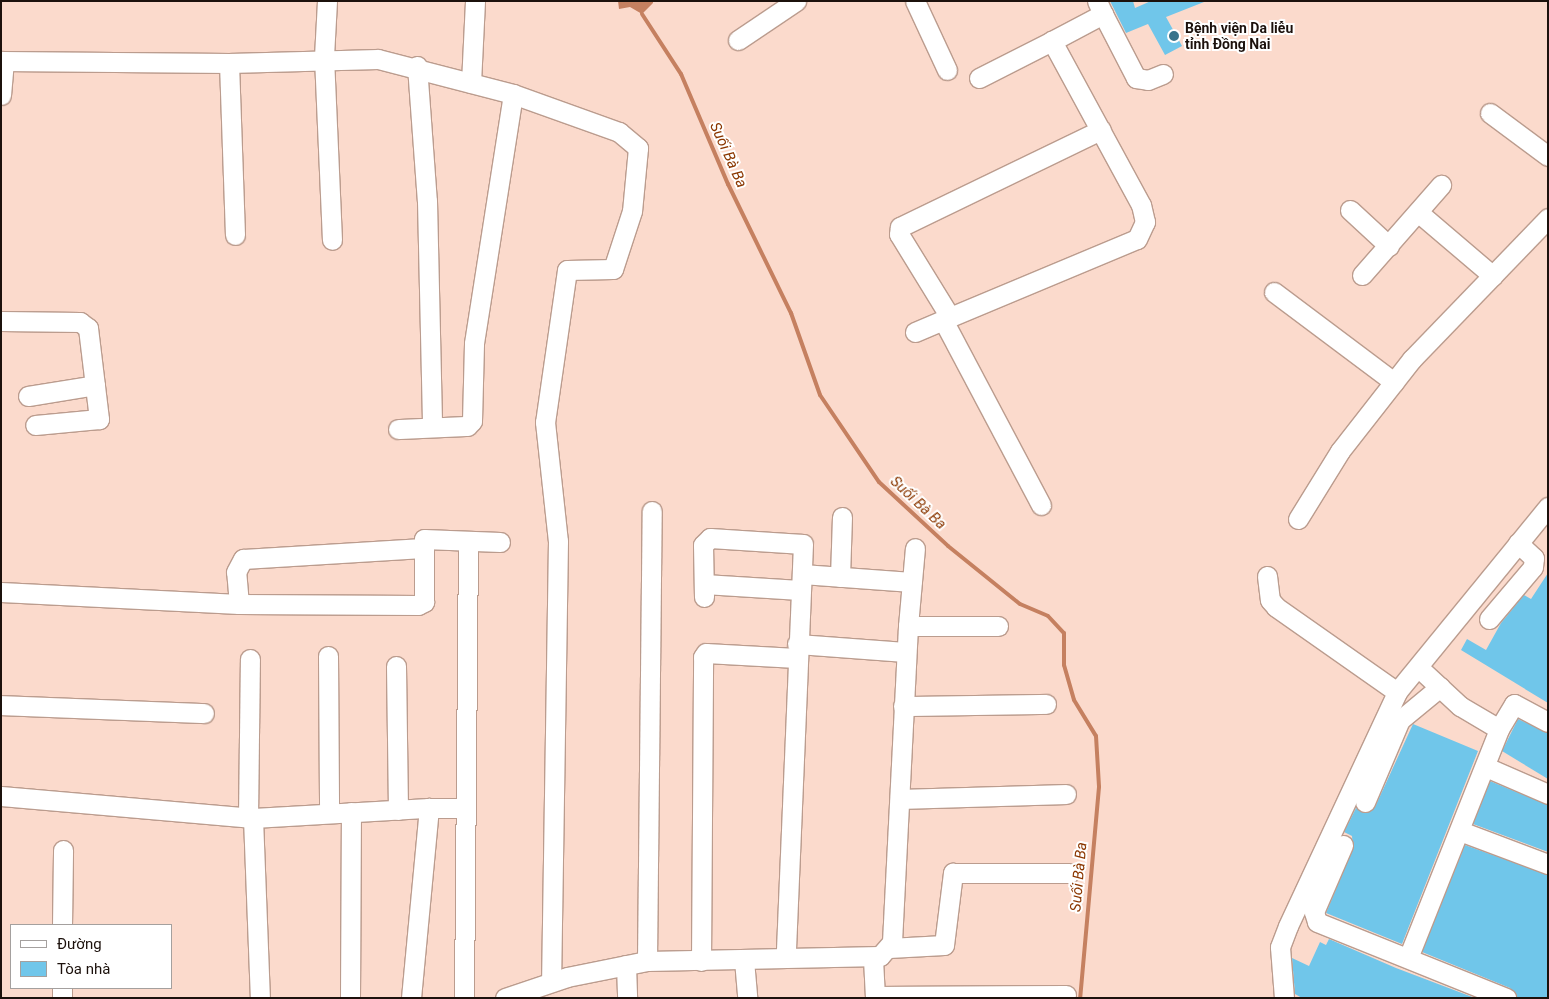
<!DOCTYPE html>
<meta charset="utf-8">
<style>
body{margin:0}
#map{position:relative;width:1549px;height:999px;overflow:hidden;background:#fbdacc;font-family:Roboto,sans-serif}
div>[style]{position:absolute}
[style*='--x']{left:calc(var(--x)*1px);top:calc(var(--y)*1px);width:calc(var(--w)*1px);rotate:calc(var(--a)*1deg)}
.water>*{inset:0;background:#c58060}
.stream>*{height:4px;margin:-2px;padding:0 2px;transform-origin:2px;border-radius:2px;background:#c58060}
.building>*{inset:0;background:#70c6ea}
.roads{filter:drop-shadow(1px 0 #bb9c8e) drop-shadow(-1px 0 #bb9c8e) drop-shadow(0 1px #bb9c8e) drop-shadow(0 -1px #bb9c8e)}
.minor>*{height:19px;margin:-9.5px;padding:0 9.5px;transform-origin:9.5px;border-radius:9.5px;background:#fff}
.dots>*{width:14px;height:14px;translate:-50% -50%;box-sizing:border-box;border:2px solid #fff;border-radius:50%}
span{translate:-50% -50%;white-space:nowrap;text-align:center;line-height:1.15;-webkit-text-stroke:4px #fff;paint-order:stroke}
.poi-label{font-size:14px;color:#1c110c;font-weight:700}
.left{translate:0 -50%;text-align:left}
.water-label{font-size:15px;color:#8b3700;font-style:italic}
.frame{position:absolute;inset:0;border:2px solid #1c110c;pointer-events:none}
.legend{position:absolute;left:10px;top:924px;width:162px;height:65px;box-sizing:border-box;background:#fff;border:1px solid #a4a09e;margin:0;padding:6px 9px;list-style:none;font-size:15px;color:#1c110c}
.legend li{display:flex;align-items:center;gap:10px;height:25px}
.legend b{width:25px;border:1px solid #a4a09e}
</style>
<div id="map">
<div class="water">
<div style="clip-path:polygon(618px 1px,653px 1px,653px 3px,642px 14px,630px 7px,619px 9px)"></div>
</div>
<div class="stream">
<div style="--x:642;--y:14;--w:72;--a:57"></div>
<div style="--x:681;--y:74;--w:120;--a:66.9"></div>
<div style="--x:728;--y:184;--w:144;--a:64"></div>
<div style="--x:791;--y:313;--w:87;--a:70.5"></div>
<div style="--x:820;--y:395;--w:105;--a:55.9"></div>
<div style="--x:879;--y:482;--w:94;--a:42.8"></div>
<div style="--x:948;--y:546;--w:92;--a:38.9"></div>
<div style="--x:1020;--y:604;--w:30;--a:23"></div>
<div style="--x:1048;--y:616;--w:23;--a:47"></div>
<div style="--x:1064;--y:633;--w:32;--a:90"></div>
<div style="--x:1064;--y:665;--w:36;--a:74"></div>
<div style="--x:1074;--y:700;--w:42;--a:58.6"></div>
<div style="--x:1096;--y:736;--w:51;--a:86.6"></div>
<div style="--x:1099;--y:787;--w:212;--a:95.1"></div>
</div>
<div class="building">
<div style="clip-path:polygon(1110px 1px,1133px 1px,1135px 8px,1151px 1px,1204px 2px,1166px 17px,1182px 46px,1165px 55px,1148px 24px,1126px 33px)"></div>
<div style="clip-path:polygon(1548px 573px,1548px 703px,1461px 650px,1467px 639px,1486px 650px,1501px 623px,1524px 595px,1531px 599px)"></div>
<div style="clip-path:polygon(1518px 719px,1548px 733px,1548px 779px,1502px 751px)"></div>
<div style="clip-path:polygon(1413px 724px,1478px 751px,1402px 944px,1326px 913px,1353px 849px,1352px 836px,1344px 832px,1356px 808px,1366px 813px,1375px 807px)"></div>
<div style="clip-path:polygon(1490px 781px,1548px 805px,1548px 852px,1473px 824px)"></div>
<div style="clip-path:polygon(1465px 845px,1548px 875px,1548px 998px,1517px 998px,1510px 988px,1422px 952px)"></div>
<div style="clip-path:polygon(1329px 939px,1396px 968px,1475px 998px,1302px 998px,1295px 994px,1292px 958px,1309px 966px,1320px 942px,1326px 945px)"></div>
</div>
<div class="roads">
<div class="minor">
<div style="--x:327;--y:1;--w:56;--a:93.1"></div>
<div style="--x:324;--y:57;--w:183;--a:87.5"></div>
<div style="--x:915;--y:1;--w:76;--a:65.1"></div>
<div style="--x:1103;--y:14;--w:72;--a:62.7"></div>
<div style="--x:1136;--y:78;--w:12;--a:9"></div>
<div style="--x:1148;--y:80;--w:16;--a:-22"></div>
<div style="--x:738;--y:40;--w:70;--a:-33.9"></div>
<div style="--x:1;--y:61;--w:228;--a:0.5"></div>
<div style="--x:229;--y:63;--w:149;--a:-1.5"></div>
<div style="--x:378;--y:59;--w:139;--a:14.5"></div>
<div style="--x:513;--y:94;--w:253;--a:98.9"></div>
<div style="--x:474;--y:344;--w:77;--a:91.5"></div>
<div style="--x:472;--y:421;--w:7;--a:135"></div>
<div style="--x:467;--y:426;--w:69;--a:177.5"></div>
<div style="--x:229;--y:63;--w:172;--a:88"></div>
<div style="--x:417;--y:66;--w:135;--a:85.8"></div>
<div style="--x:427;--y:201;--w:225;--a:88.7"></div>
<div style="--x:979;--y:78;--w:82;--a:-26.9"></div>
<div style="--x:471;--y:83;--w:82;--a:-87.2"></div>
<div style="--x:513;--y:94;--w:113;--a:19.7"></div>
<div style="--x:619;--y:132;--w:25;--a:40"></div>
<div style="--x:638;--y:148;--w:63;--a:95.4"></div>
<div style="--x:632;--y:211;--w:61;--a:108.1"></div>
<div style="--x:613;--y:269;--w:46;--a:178.8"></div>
<div style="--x:567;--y:270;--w:154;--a:98.2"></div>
<div style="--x:545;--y:422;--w:120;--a:83.8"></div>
<div style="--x:558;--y:541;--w:441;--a:90.9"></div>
<div style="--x:1;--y:95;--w:34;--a:-85"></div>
<div style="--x:1490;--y:113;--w:72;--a:36.6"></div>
<div style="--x:1350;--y:210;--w:53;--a:42.7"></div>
<div style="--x:1419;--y:213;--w:97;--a:40.4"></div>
<div style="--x:1362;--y:275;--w:120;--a:-48.7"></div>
<div style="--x:1274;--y:292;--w:150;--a:36.9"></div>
<div style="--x:950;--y:317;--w:97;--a:-121.6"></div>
<div style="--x:899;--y:234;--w:7;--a:-82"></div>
<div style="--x:900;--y:227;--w:223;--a:-25.8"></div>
<div style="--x:1;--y:321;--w:79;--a:0.7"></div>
<div style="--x:80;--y:322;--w:10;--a:37"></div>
<div style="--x:88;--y:328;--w:92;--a:83.1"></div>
<div style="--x:99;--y:419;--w:64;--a:174.6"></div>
<div style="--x:915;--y:332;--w:30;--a:-23"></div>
<div style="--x:28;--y:396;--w:68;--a:-9.3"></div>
<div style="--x:1041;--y:505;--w:209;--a:-117.9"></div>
<div style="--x:943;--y:320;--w:210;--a:-22.7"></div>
<div style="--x:1137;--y:239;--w:19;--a:-65"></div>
<div style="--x:1145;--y:222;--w:17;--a:-103"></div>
<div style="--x:1141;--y:205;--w:187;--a:-118.5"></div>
<div style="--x:1052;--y:41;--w:58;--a:-27.9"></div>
<div style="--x:1103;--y:14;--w:14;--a:-115"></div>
<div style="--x:1298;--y:519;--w:80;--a:-58.3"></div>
<div style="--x:1340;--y:451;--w:117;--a:-52"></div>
<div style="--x:1412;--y:359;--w:196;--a:-46"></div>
<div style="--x:802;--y:574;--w:110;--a:4.2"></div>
<div style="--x:1267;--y:576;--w:24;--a:83"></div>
<div style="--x:1270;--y:600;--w:9;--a:49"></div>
<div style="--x:1276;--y:607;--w:148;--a:35.1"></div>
<div style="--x:840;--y:577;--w:60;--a:-88.1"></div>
<div style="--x:704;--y:584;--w:96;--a:3.6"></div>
<div style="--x:1;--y:592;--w:238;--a:2.9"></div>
<div style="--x:239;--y:604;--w:179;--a:0.3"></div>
<div style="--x:418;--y:605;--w:7;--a:-27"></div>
<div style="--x:424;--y:602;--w:63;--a:-90"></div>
<div style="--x:424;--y:539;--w:76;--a:2.3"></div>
<div style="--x:704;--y:597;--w:52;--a:-91.1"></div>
<div style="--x:703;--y:545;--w:10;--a:-45"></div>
<div style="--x:710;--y:538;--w:93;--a:3.7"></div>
<div style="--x:803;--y:544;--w:414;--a:92.4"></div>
<div style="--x:239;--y:604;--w:32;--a:-95"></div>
<div style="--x:236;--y:572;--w:15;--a:-62"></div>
<div style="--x:243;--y:559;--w:180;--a:-3.5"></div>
<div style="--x:1489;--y:619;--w:68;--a:-49.8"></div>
<div style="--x:1533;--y:567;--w:9;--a:-84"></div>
<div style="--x:1534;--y:558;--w:22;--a:-137"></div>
<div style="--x:908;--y:626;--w:78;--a:-84.9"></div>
<div style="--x:797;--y:644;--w:109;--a:4.2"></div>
<div style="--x:328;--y:656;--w:157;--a:89.6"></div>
<div style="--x:396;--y:666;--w:144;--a:89.2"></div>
<div style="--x:1;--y:705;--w:203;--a:2.3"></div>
<div style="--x:903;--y:706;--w:143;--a:-0.8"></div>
<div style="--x:1499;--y:729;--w:29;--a:-59"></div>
<div style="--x:1514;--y:704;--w:38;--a:28"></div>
<div style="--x:1486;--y:767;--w:68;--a:23.5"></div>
<div style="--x:1;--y:796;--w:253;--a:5"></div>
<div style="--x:253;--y:818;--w:176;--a:-3.3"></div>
<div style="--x:900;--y:799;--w:166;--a:-1.7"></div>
<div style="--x:1365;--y:802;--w:89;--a:-66.9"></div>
<div style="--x:1400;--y:720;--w:52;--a:-39.5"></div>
<div style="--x:248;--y:818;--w:159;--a:-89.3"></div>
<div style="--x:253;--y:818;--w:180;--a:87.8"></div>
<div style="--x:1460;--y:831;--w:94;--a:20.6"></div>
<div style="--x:1343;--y:845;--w:73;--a:113.4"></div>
<div style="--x:1314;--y:912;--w:10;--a:73"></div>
<div style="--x:1317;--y:922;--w:204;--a:21.9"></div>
<div style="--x:62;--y:925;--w:75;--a:-89.2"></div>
<div style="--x:889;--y:948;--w:55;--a:-3.1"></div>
<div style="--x:944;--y:945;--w:73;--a:-82.9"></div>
<div style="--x:953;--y:873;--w:116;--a:0"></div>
<div style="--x:1408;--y:958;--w:246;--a:-68.3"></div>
<div style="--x:1499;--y:729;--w:45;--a:-149.5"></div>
<div style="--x:1460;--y:706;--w:57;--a:-137.1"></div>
<div style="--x:873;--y:959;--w:39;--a:87"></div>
<div style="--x:744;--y:960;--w:38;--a:85"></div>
<div style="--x:647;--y:961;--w:450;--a:-89.4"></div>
<div style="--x:701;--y:961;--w:304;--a:-89.6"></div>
<div style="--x:703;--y:657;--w:5;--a:-53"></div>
<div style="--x:706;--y:653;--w:90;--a:3.2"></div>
<div style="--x:626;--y:965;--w:33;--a:88"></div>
<div style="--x:875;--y:996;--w:191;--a:-0.3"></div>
<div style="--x:62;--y:998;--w:10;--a:-90"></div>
<div style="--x:350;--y:998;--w:186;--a:-89.7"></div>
<div style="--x:411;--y:998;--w:191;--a:-84.6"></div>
<div style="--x:429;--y:808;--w:35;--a:0"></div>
<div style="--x:464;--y:998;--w:457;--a:-89.5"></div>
<div style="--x:505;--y:998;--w:65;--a:-18.7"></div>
<div style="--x:567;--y:977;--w:82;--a:-11.3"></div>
<div style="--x:647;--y:961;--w:233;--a:-1.2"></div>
<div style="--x:880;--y:956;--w:18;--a:-49"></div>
<div style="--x:892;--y:942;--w:316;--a:-87.1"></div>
<div style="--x:908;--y:626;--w:90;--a:0"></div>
<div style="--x:1284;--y:998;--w:51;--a:-94.5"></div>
<div style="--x:1280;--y:947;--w:22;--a:-69"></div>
<div style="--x:1288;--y:926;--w:258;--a:-65"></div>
<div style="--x:1397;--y:692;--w:239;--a:-50.8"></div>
</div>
</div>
<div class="dots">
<div style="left:1174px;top:36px;background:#38738b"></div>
</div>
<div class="poi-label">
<span class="left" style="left:1185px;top:36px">Bệnh viện Da liễu<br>tỉnh Đồng Nai</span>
</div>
<div class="water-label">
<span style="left:728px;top:155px;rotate:66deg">Suối Bà Ba</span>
<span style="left:918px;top:503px;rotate:43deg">Suối Bà Ba</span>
<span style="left:1079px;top:877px;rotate:-85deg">Suối Bà Ba</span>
</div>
<div class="frame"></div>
<ul class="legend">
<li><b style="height:6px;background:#fff"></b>Đường</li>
<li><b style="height:14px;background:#70c6ea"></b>Tòa nhà</li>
</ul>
</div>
